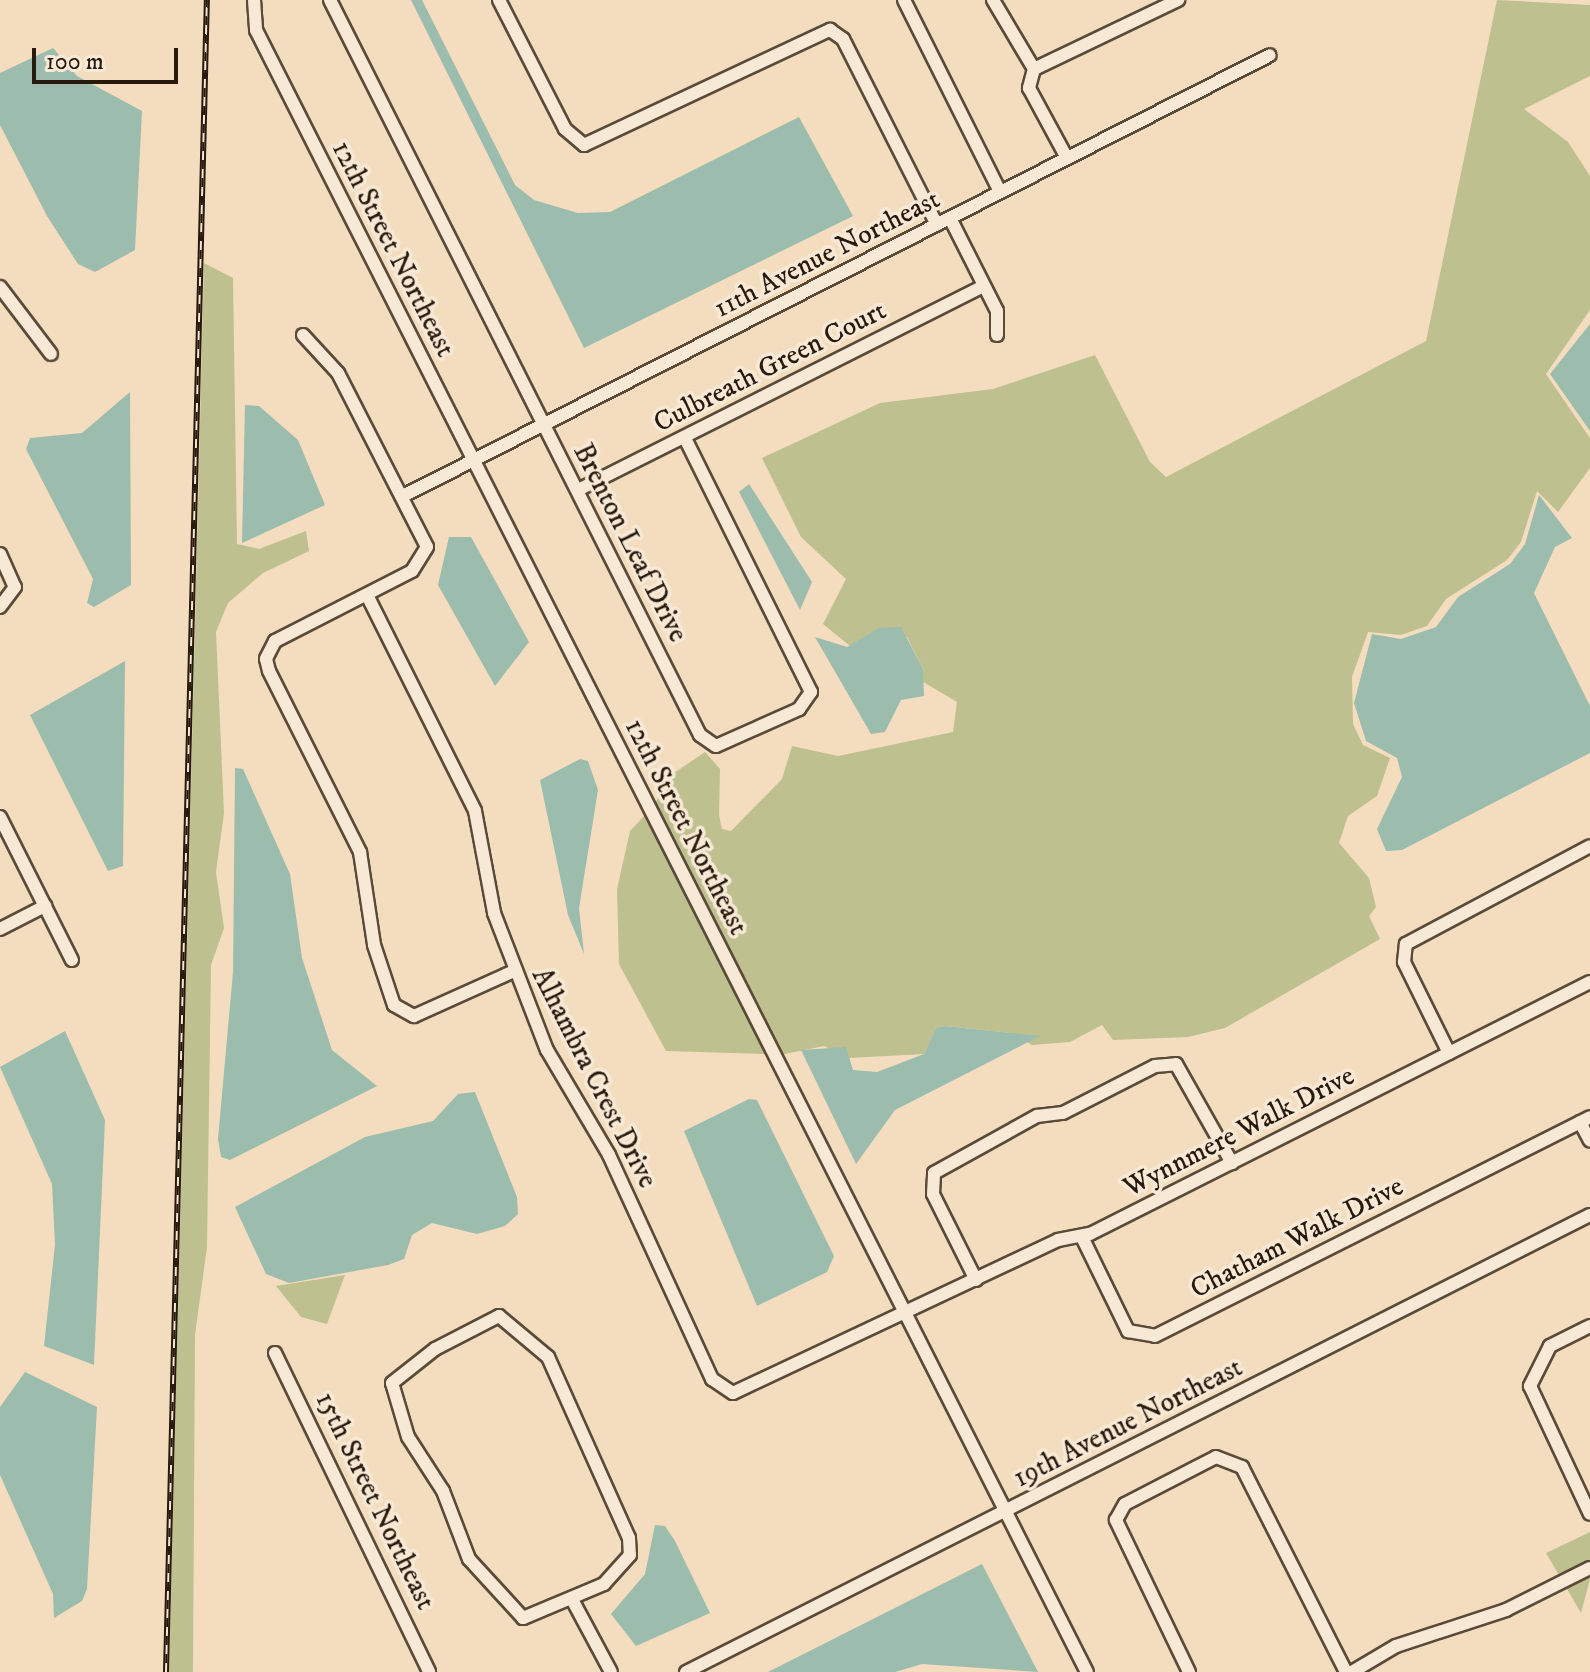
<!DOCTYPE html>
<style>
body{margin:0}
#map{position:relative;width:1590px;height:1672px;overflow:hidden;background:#f3ddbe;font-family:"IM FELL DW Pica",serif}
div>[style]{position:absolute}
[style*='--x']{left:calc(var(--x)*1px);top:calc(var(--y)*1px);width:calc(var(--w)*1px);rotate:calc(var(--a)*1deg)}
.green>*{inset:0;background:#bec08f}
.water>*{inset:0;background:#9cbcad}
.roads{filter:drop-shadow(2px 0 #5a4a38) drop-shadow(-2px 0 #5a4a38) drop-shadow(0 2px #5a4a38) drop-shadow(0 -2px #5a4a38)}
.minor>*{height:12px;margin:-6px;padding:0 6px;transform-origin:6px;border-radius:6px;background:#f7e9d5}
.rail>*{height:6px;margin-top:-3px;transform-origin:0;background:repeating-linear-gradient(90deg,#f7e9d5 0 9px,#27190c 0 18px);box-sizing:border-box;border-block:2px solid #27190c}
span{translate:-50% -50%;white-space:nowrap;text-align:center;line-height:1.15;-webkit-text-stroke:7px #f7e9d5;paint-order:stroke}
.street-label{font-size:28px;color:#27190c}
.scale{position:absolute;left:32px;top:48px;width:146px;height:36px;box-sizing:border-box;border:4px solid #27190c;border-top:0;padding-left:10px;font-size:24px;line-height:28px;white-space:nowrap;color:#27190c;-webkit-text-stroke:6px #f7e9d5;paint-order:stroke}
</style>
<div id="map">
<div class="green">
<div style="clip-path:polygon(1497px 0,1590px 5px,1590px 76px,1524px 109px,1568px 142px,1590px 176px,1590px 310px,1546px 374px,1590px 438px,1590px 468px,1558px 512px,1537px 491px,1521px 542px,1507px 560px,1446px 599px,1427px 626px,1401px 635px,1368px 632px,1352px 677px,1353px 724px,1363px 745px,1390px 758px,1377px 796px,1348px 816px,1339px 843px,1369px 878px,1376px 907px,1369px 916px,1380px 939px,1225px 1028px,1188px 1037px,1113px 1040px,1102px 1025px,1070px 1042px,1032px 1045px,1011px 1033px,945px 1026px,936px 1028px,924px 1054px,848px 1058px,824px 1046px,780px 1055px,654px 806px,668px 777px,705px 752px,720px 769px,719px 815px,722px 829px,731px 831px,782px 779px,792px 746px,838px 756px,953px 732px,957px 702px,920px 680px,923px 669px,907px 637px,874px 632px,850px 646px,823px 624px,846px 579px,801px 537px,762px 458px,880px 403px,993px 389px,1095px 355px,1150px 462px,1166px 477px,1426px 341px)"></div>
<div style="clip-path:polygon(204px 263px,233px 278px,237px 544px,259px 549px,306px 531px,309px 551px,263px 573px,228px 603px,216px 632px,224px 813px,216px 872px,224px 928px,211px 965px,207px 1247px,195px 1335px,193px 1672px,169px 1672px)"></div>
<div style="clip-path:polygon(646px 814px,768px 1054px,666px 1051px,619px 964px,617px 889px,630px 831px)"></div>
<div style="clip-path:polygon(345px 1275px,327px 1324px,301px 1317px,276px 1286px)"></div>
<div style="clip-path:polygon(1590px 1532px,1590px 1579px,1581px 1613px,1546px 1553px)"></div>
</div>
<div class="water">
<div style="clip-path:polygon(411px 0,422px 0,515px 185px,534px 200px,578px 213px,610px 212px,799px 117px,853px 216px,584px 348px)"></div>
<div style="clip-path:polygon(53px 48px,77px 76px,142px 111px,135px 250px,95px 272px,78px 264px,47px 216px,0 125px,0 73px)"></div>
<div style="clip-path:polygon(1590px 324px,1590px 431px,1550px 374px)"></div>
<div style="clip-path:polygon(130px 392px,131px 585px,94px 607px,87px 603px,93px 579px,26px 449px,30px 438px,82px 433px)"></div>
<div style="clip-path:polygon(245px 405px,259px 406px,298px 440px,325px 505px,242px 543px)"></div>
<div style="clip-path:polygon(749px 484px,812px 582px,800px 610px,739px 492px)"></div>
<div style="clip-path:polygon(1539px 495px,1572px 538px,1555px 547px,1534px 593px,1590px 706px,1590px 753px,1402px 850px,1386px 851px,1377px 829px,1402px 777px,1397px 758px,1366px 741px,1354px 703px,1372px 634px,1401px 639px,1436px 627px,1458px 597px,1510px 564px,1525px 544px)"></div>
<div style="clip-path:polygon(449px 537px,471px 537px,529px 642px,495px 686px,438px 585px)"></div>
<div style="clip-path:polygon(901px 627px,923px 669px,924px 696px,901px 700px,885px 732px,871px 734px,815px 637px,847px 647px,879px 628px)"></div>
<div style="clip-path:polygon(125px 661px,123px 866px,108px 871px,30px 715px)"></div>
<div style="clip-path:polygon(580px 759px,588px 761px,598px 790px,579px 908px,584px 954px,568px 915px,540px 780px)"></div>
<div style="clip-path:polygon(235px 768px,243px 769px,290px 874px,302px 958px,332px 1050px,377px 1086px,230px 1160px,221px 1157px,218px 1139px,233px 972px)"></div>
<div style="clip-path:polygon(945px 1026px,1040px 1036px,895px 1110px,856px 1164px,801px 1050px,846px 1047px,853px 1070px,877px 1072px,924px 1054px,936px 1028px)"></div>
<div style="clip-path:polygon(65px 1031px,105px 1120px,94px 1365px,44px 1346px,55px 1245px,52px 1184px,0 1067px)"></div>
<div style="clip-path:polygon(475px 1092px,517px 1197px,518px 1214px,505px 1226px,477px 1234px,432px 1223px,412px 1235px,404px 1259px,388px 1265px,289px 1283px,266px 1274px,235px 1207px,365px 1137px,433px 1121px,458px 1094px)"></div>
<div style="clip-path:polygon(749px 1099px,757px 1100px,834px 1256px,827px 1272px,757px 1306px,684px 1131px)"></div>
<div style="clip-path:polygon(25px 1372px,97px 1407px,87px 1589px,82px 1601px,54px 1618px,53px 1594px,0 1475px,0 1407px)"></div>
<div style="clip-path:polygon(655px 1525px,665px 1526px,675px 1541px,710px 1613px,636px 1646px,611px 1614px,645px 1574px)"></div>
<div style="clip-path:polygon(982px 1564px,1038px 1672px,922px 1664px,895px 1672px,768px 1672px)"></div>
</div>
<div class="roads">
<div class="minor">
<div style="--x:254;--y:0;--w:30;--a:86"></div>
<div style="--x:256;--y:30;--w:1840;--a:63.16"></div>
<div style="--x:330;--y:0;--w:823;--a:63.28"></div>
<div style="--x:700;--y:735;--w:19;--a:35"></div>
<div style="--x:716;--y:746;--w:91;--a:-24"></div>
<div style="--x:799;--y:709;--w:21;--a:-55"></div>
<div style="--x:811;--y:692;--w:284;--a:-116.4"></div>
<div style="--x:499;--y:0;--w:145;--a:62.9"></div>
<div style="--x:565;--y:129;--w:25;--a:40"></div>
<div style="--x:584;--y:145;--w:272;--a:-25.1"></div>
<div style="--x:830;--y:30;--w:16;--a:35"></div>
<div style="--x:843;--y:39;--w:208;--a:63.2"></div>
<div style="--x:904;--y:0;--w:215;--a:63.4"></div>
<div style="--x:993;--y:0;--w:80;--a:59.3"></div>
<div style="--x:1034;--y:69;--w:160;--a:-25.6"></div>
<div style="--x:1034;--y:69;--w:20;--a:105"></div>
<div style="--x:1029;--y:88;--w:80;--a:61.5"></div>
<div style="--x:950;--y:218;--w:104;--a:63.2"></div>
<div style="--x:997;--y:311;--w:24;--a:90"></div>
<div style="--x:0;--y:287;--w:84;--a:52.7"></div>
<div style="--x:303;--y:335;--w:52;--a:47.4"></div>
<div style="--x:338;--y:373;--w:195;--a:62.9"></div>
<div style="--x:427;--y:547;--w:28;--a:122"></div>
<div style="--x:412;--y:571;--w:154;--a:152.9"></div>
<div style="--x:275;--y:641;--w:20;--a:117"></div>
<div style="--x:266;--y:659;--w:12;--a:76"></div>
<div style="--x:269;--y:671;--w:203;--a:63.3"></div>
<div style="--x:360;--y:852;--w:94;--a:81.4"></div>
<div style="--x:374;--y:945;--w:63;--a:71.6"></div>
<div style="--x:394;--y:1005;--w:23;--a:29"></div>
<div style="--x:414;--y:1016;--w:107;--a:-24.2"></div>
<div style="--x:578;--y:490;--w:454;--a:-26.7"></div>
<div style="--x:405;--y:495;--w:970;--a:-26.96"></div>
<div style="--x:0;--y:554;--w:36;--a:66"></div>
<div style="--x:15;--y:587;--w:25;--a:127"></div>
<div style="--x:367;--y:595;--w:241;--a:63.4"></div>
<div style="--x:475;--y:811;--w:104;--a:79.4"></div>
<div style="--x:494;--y:913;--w:147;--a:68.9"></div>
<div style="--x:547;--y:1050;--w:122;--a:59.4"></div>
<div style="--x:609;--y:1155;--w:247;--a:65.3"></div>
<div style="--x:712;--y:1379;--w:25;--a:34"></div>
<div style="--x:733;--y:1393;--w:359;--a:-25.2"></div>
<div style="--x:1058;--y:1240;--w:33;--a:-11"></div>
<div style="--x:1090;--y:1234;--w:560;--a:-26.75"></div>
<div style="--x:0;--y:817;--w:160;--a:63.3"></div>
<div style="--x:0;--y:929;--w:51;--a:-27.1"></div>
<div style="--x:1449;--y:1053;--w:102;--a:-116.3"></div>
<div style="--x:1404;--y:962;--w:18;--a:-84"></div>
<div style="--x:1406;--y:944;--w:208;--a:-28"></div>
<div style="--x:1580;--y:1122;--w:21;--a:62"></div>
<div style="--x:1082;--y:1237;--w:105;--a:63.9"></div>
<div style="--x:1128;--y:1331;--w:27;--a:10"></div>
<div style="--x:1155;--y:1336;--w:487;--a:-26.7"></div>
<div style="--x:976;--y:1280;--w:96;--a:-116.6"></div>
<div style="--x:933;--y:1194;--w:21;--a:-87"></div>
<div style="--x:934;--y:1173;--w:118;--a:-29"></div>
<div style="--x:1037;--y:1116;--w:26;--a:-7"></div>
<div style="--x:1063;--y:1113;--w:103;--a:-27.1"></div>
<div style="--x:1155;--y:1066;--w:21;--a:-5"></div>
<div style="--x:1176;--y:1064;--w:114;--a:60.5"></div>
<div style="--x:499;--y:1316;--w:64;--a:39.9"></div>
<div style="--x:548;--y:1357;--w:198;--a:65.9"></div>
<div style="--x:629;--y:1538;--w:17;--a:87"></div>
<div style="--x:630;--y:1555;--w:39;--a:132"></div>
<div style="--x:604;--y:1584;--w:88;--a:157.2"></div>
<div style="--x:523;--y:1618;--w:80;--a:-132.5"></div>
<div style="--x:469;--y:1559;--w:73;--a:-110.9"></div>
<div style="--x:443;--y:1491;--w:64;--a:-122.9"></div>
<div style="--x:408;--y:1437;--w:56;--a:-106.5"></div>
<div style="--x:392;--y:1383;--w:55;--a:-38.3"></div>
<div style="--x:435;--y:1349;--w:72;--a:-27.3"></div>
<div style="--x:1590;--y:1326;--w:45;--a:153.4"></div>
<div style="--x:1550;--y:1346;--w:45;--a:116.6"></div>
<div style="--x:1530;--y:1386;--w:141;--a:64.9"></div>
<div style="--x:275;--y:1353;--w:354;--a:64.2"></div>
<div style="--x:574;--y:1603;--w:78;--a:61.8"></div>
<div style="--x:686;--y:1672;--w:1013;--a:-26.82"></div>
<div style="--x:1189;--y:1672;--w:169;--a:-115.7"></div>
<div style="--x:1116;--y:1520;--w:18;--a:-61"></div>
<div style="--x:1125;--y:1504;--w:102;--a:-27.3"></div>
<div style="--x:1216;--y:1457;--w:28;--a:21"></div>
<div style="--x:1242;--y:1467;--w:230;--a:63.1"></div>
<div style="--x:1352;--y:1672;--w:51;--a:-30.6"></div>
<div style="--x:1396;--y:1646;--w:116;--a:-18.1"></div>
<div style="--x:1506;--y:1610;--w:94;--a:-26.6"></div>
</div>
</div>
<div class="rail">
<div style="--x:166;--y:1672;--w:1673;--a:-88.6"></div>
</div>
<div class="street-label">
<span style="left:393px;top:249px;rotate:63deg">12th Street Northeast</span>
<span style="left:827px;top:254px;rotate:-27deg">11th Avenue Northeast</span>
<span style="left:770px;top:367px;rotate:-27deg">Culbreath Green Court</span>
<span style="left:630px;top:543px;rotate:63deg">Brenton Leaf Drive</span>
<span style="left:686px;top:827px;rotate:63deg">12th Street Northeast</span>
<span style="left:594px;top:1078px;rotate:63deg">Alhambra Crest Drive</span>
<span style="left:1239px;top:1132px;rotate:-27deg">Wynnmere Walk Drive</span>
<span style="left:1297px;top:1238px;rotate:-27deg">Chatham Walk Drive</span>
<span style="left:1128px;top:1423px;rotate:-27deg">19th Avenue Northeast</span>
<span style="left:375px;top:1501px;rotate:64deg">15th Street Northeast</span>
</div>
<div class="scale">100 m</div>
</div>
